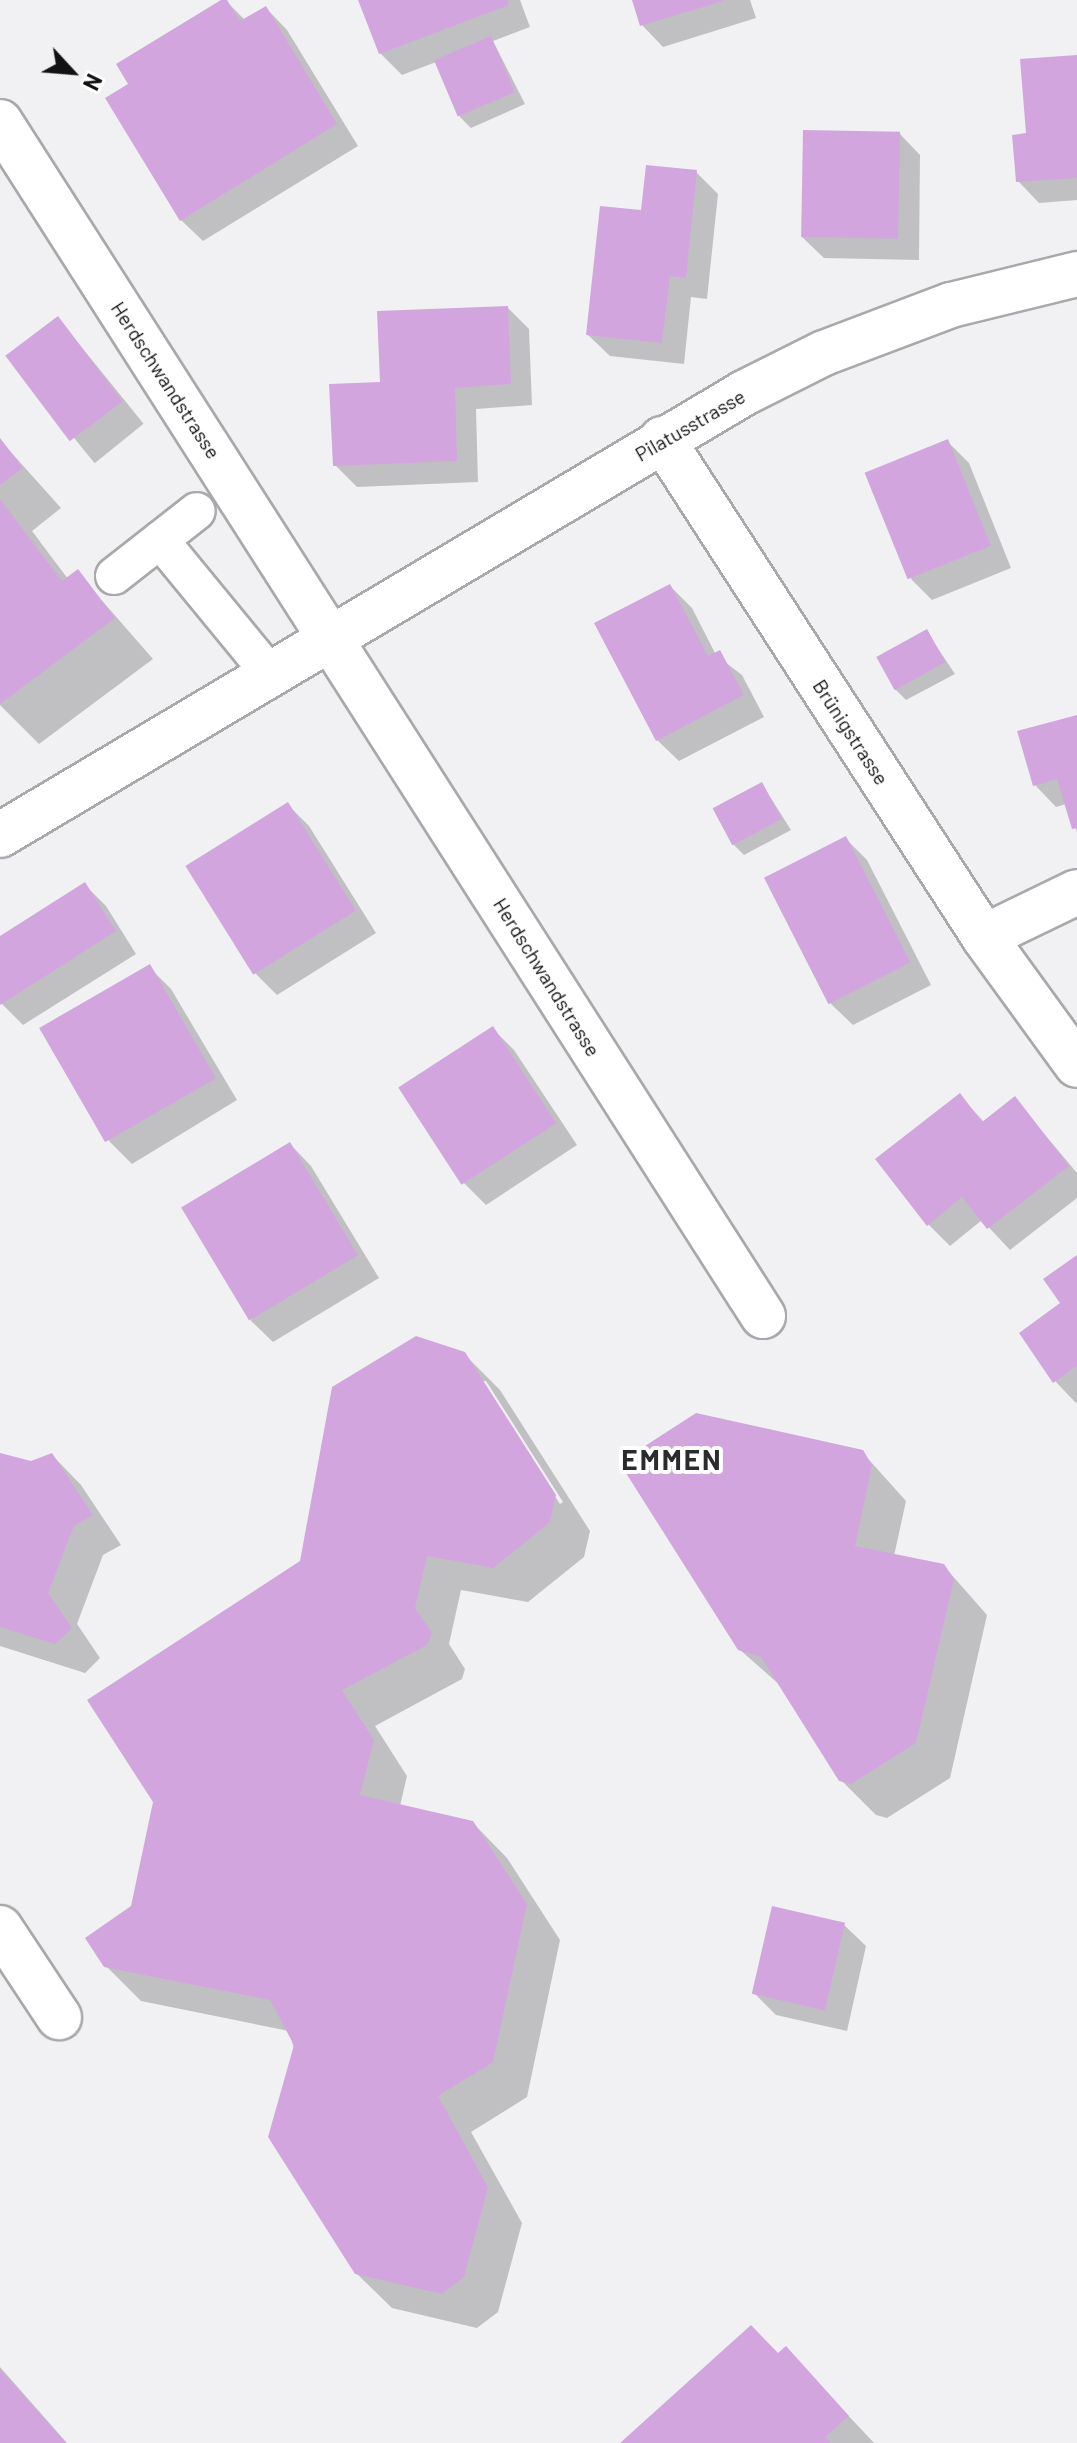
<!DOCTYPE html>
<meta charset="utf-8">
<style>
body{margin:0}
#map{position:relative;width:1077px;height:2443px;overflow:hidden;background:#f1f1f4;font-family:Barlow,sans-serif}
div>[style]{position:absolute}
[style*='--x']{left:calc(var(--x)*1px);top:calc(var(--y)*1px);width:calc(var(--w)*1px);rotate:calc(var(--a)*1deg)}
.shadow>*{inset:0;background:#0003;transform-origin:0 0}
.building>*{inset:0;background:#d2a5df;transform-origin:0 0}
.roads{filter:drop-shadow(2px 0 #a9a9ac) drop-shadow(-2px 0 #a9a9ac) drop-shadow(0 2px #a9a9ac) drop-shadow(0 -2px #a9a9ac)}
.lane>*{height:36px;margin:-18px;padding:0 18px;transform-origin:18px;border-radius:18px;background:#fff}
.street>*{height:44px;margin:-22px;padding:0 22px;transform-origin:22px;border-radius:22px;background:#fff}
span{translate:-50% -50%;white-space:nowrap;text-align:center;line-height:1.15;-webkit-text-stroke:8px #fff;paint-order:stroke}
.street-label{font-size:20px;color:#121213}
.district-label{font-size:28px;color:#2b2b2e;font-weight:700;letter-spacing:2px}
.north{position:absolute;left:32px;top:32px;width:80px;height:80px;-webkit-text-stroke:6px #fff;paint-order:stroke;rotate:116deg;font-size:22px;font-weight:700;line-height:32px;text-align:center;color:#121213}
.north::after{content:'';display:block;margin:auto;width:28px;height:36px;background:#121213;clip-path:polygon(50% 0,100% 100%,50% 72%,0 100%)}
</style>
<div id="map">
<div class="shadow">
<div style="clip-path:polygon(225px 0,246px 21px,266px 8px,287px 30px,358px 146px,203px 241px,181px 220px,131px 85px)"></div>
<div style="clip-path:polygon(361px 0,520px 0,530px 27px,493px 41px,525px 104px,471px 128px,460px 117px,436px 62px,402px 75px,380px 53px)"></div>
<div style="clip-path:polygon(634px 0,750px 0,756px 18px,663px 47px,642px 25px)"></div>
<div style="clip-path:polygon(1077px 57px,1077px 200px,1039px 203px,1018px 181px,1028px 135px)"></div>
<div style="clip-path:polygon(899px 133px,920px 155px,919px 260px,824px 258px,802px 237px)"></div>
<div style="clip-path:polygon(696px 172px,718px 194px,707px 299px,691px 297px,684px 364px,610px 356px,588px 335px,643px 212px)"></div>
<div style="clip-path:polygon(508px 308px,529px 329px,532px 405px,476px 409px,478px 482px,357px 487px,335px 465px,382px 384px)"></div>
<div style="left:58px;top:318px;width:136px;height:63px;rotate:51deg"></div>
<div style="clip-path:polygon(0 440px,61px 508px,32px 531px,68px 579px,77px 572px,153px 659px,39px 744px,0 705px)"></div>
<div style="clip-path:polygon(947px 441px,969px 463px,1011px 568px,932px 600px,911px 579px)"></div>
<div style="clip-path:polygon(670px 586px,692px 608px,716px 655px,742px 675px,764px 717px,679px 761px,657px 740px)"></div>
<div style="clip-path:polygon(927px 632px,955px 674px,906px 700px,895px 689px)"></div>
<div style="clip-path:polygon(1077px 717px,1077px 832px,1066px 804px,1056px 807px,1035px 785px)"></div>
<div style="clip-path:polygon(762px 784px,791px 830px,744px 855px,733px 844px)"></div>
<div style="clip-path:polygon(288px 805px,309px 826px,376px 933px,277px 995px,255px 973px)"></div>
<div style="clip-path:polygon(846px 839px,867px 860px,931px 985px,853px 1025px,831px 1004px)"></div>
<div style="clip-path:polygon(85px 885px,106px 906px,136px 954px,23px 1025px,0 1002px,0 939px)"></div>
<div style="clip-path:polygon(149px 967px,171px 989px,237px 1100px,132px 1164px,110px 1142px,42px 1031px)"></div>
<div style="clip-path:polygon(492px 1028px,514px 1050px,577px 1145px,486px 1205px,464px 1183px,402px 1088px)"></div>
<div style="clip-path:polygon(960px 1096px,985px 1123px,1015px 1099px,1077px 1173px,1077px 1198px,1010px 1250px,982px 1220px,950px 1246px,928px 1224px)"></div>
<div style="clip-path:polygon(290px 1144px,311px 1166px,379px 1278px,273px 1342px,251px 1321px)"></div>
<div style="clip-path:polygon(1077px 1258px,1077px 1402px,1076px 1403px,1055px 1381px)"></div>
<div style="clip-path:polygon(evenodd,464px 1354px,500px 1390px,590px 1531px,584px 1557px,528px 1602px,461px 1590px,449px 1644px,465px 1669px,462px 1679px,375px 1726px,407px 1776px,400px 1806px,472px 1822px,507px 1858px,560px 1940px,527px 2097px,471px 2132px,522px 2223px,498px 2312px,477px 2328px,392px 2308px,356px 2273px,289px 2031px,141px 2001px,105px 1965px,302px 1563px,464px 1354px,481px 1381px,486px 1381px,563px 1502px,560px 1504px,481px 1381px)"></div>
<div style="clip-path:polygon(862px 1452px,906px 1501px,894px 1556px,943px 1565px,987px 1615px,950px 1778px,887px 1818px,876px 1815px,841px 1780px,782px 1687px,739px 1649px)"></div>
<div style="clip-path:polygon(0 1455px,31px 1463px,52px 1455px,81px 1485px,121px 1545px,103px 1555px,77px 1624px,100px 1658px,85px 1673px,0 1646px)"></div>
<div style="clip-path:polygon(844px 1925px,866px 1946px,847px 2031px,776px 2015px,755px 1994px)"></div>
<div style="clip-path:polygon(786px 2349px,874px 2443px,623px 2443px,779px 2355px)"></div>
<div style="clip-path:polygon(0 2367px,67px 2443px,0 2443px)"></div>
</div>
<div class="building">
<div style="clip-path:polygon(221px 0,227px 0,240px 21px,266px 6px,337px 124px,180px 221px,105px 98px,128px 84px,116px 64px)"></div>
<div style="clip-path:polygon(358px 0,508px 0,509px 5px,379px 54px)"></div>
<div style="clip-path:polygon(632px 0,723px 0,723px 1px,640px 26px)"></div>
<div style="left:491px;top:36px;width:61px;height:62px;rotate:67deg"></div>
<div style="clip-path:polygon(1077px 55px,1077px 178px,1016px 182px,1012px 135px,1026px 133px,1020px 59px)"></div>
<div style="left:803px;top:130px;width:97px;height:107px;rotate:1deg"></div>
<div style="clip-path:polygon(646px 165px,697px 170px,686px 278px,670px 276px,662px 343px,586px 335px,600px 206px,641px 210px)"></div>
<div style="clip-path:polygon(508px 306px,511px 384px,455px 388px,457px 461px,333px 466px,329px 384px,380px 382px,377px 311px)"></div>
<div style="left:58px;top:316px;width:107px;height:66px;rotate:53deg"></div>
<div style="clip-path:polygon(0 438px,23px 468px,0 485px)"></div>
<div style="left:948px;top:439px;width:115px;height:90px;rotate:68deg"></div>
<div style="clip-path:polygon(0 499px,62px 581px,78px 569px,115px 618px,0 704px)"></div>
<div style="clip-path:polygon(670px 584px,708px 656px,720px 650px,744px 695px,656px 741px,594px 623px)"></div>
<div style="left:927px;top:629px;width:38px;height:58px;rotate:61deg"></div>
<div style="clip-path:polygon(1077px 715px,1077px 828px,1072px 829px,1057px 779px,1033px 786px,1017px 731px)"></div>
<div style="left:762px;top:782px;width:42px;height:56px;rotate:62deg"></div>
<div style="left:288px;top:802px;width:128px;height:121px;rotate:58deg"></div>
<div style="left:846px;top:836px;width:142px;height:92px;rotate:63deg"></div>
<div style="clip-path:polygon(85px 882px,116px 931px,0 1005px,0 936px)"></div>
<div style="left:150px;top:964px;width:132px;height:128px;rotate:60deg"></div>
<div style="left:493px;top:1026px;width:116px;height:113px;rotate:57deg"></div>
<div style="clip-path:polygon(960px 1093px,982px 1122px,1015px 1096px,1069px 1166px,987px 1229px,962px 1197px,927px 1226px,875px 1159px)"></div>
<div style="left:290px;top:1142px;width:132px;height:127px;rotate:59deg"></div>
<div style="clip-path:polygon(1077px 1255px,1077px 1366px,1053px 1383px,1019px 1333px,1060px 1303px,1043px 1279px)"></div>
<div style="clip-path:polygon(416px 1336px,465px 1352px,556px 1495px,550px 1522px,493px 1568px,427px 1556px,415px 1608px,432px 1633px,427px 1645px,342px 1690px,374px 1740px,360px 1795px,473px 1821px,527px 1904px,493px 2062px,438px 2096px,488px 2187px,464px 2277px,442px 2294px,355px 2274px,268px 2137px,294px 2045px,270px 2000px,104px 1967px,85px 1938px,131px 1906px,153px 1802px,87px 1700px,300px 1561px,332px 1387px)"></div>
<div style="clip-path:polygon(696px 1413px,863px 1450px,872px 1465px,855px 1546px,944px 1564px,954px 1579px,916px 1743px,851px 1784px,839px 1781px,761px 1657px,738px 1650px,624px 1470px,628px 1457px)"></div>
<div style="clip-path:polygon(0 1453px,31px 1461px,52px 1453px,93px 1515px,74px 1526px,48px 1593px,72px 1628px,55px 1644px,0 1627px)"></div>
<div style="left:772px;top:1906px;width:75px;height:90px;rotate:13deg"></div>
<div style="clip-path:polygon(751px 2325px,778px 2353px,786px 2346px,849px 2416px,825px 2437px,831px 2443px,620px 2443px)"></div>
<div style="clip-path:polygon(0 2369px,66px 2443px,0 2443px)"></div>
</div>
<div class="roads">
<div class="lane">
<div style="--x:160;--y:540;--w:175;--a:50.6"></div>
<div style="--x:114;--y:576;--w:105;--a:-38.1"></div>
</div>
<div class="street">
<div style="--x:0;--y:122;--w:1417;--a:57.42"></div>
<div style="--x:662;--y:439;--w:593;--a:57.11"></div>
<div style="--x:984;--y:937;--w:103;--a:-25.8"></div>
<div style="--x:0;--y:835;--w:865;--a:-30.71"></div>
<div style="--x:744;--y:393;--w:89;--a:-26.6"></div>
<div style="--x:824;--y:353;--w:136;--a:-20.7"></div>
<div style="--x:951;--y:305;--w:130;--a:-13.8"></div>
<div style="--x:984;--y:937;--w:158;--a:54"></div>
<div style="--x:0;--y:1928;--w:107;--a:56.5"></div>
</div>
</div>
<div class="street-label">
<span style="left:166px;top:380px;rotate:57deg">Herdschwandstrasse</span>
<span style="left:690px;top:425px;rotate:-30deg">Pilatusstrasse</span>
<span style="left:851px;top:732px;rotate:57deg">Brünigstrasse</span>
<span style="left:547px;top:977px;rotate:58deg">Herdschwandstrasse</span>
</div>
<div class="district-label">
<span style="left:672px;top:1459px">EMMEN</span>
</div>
<div class="north">N</div>
</div>
